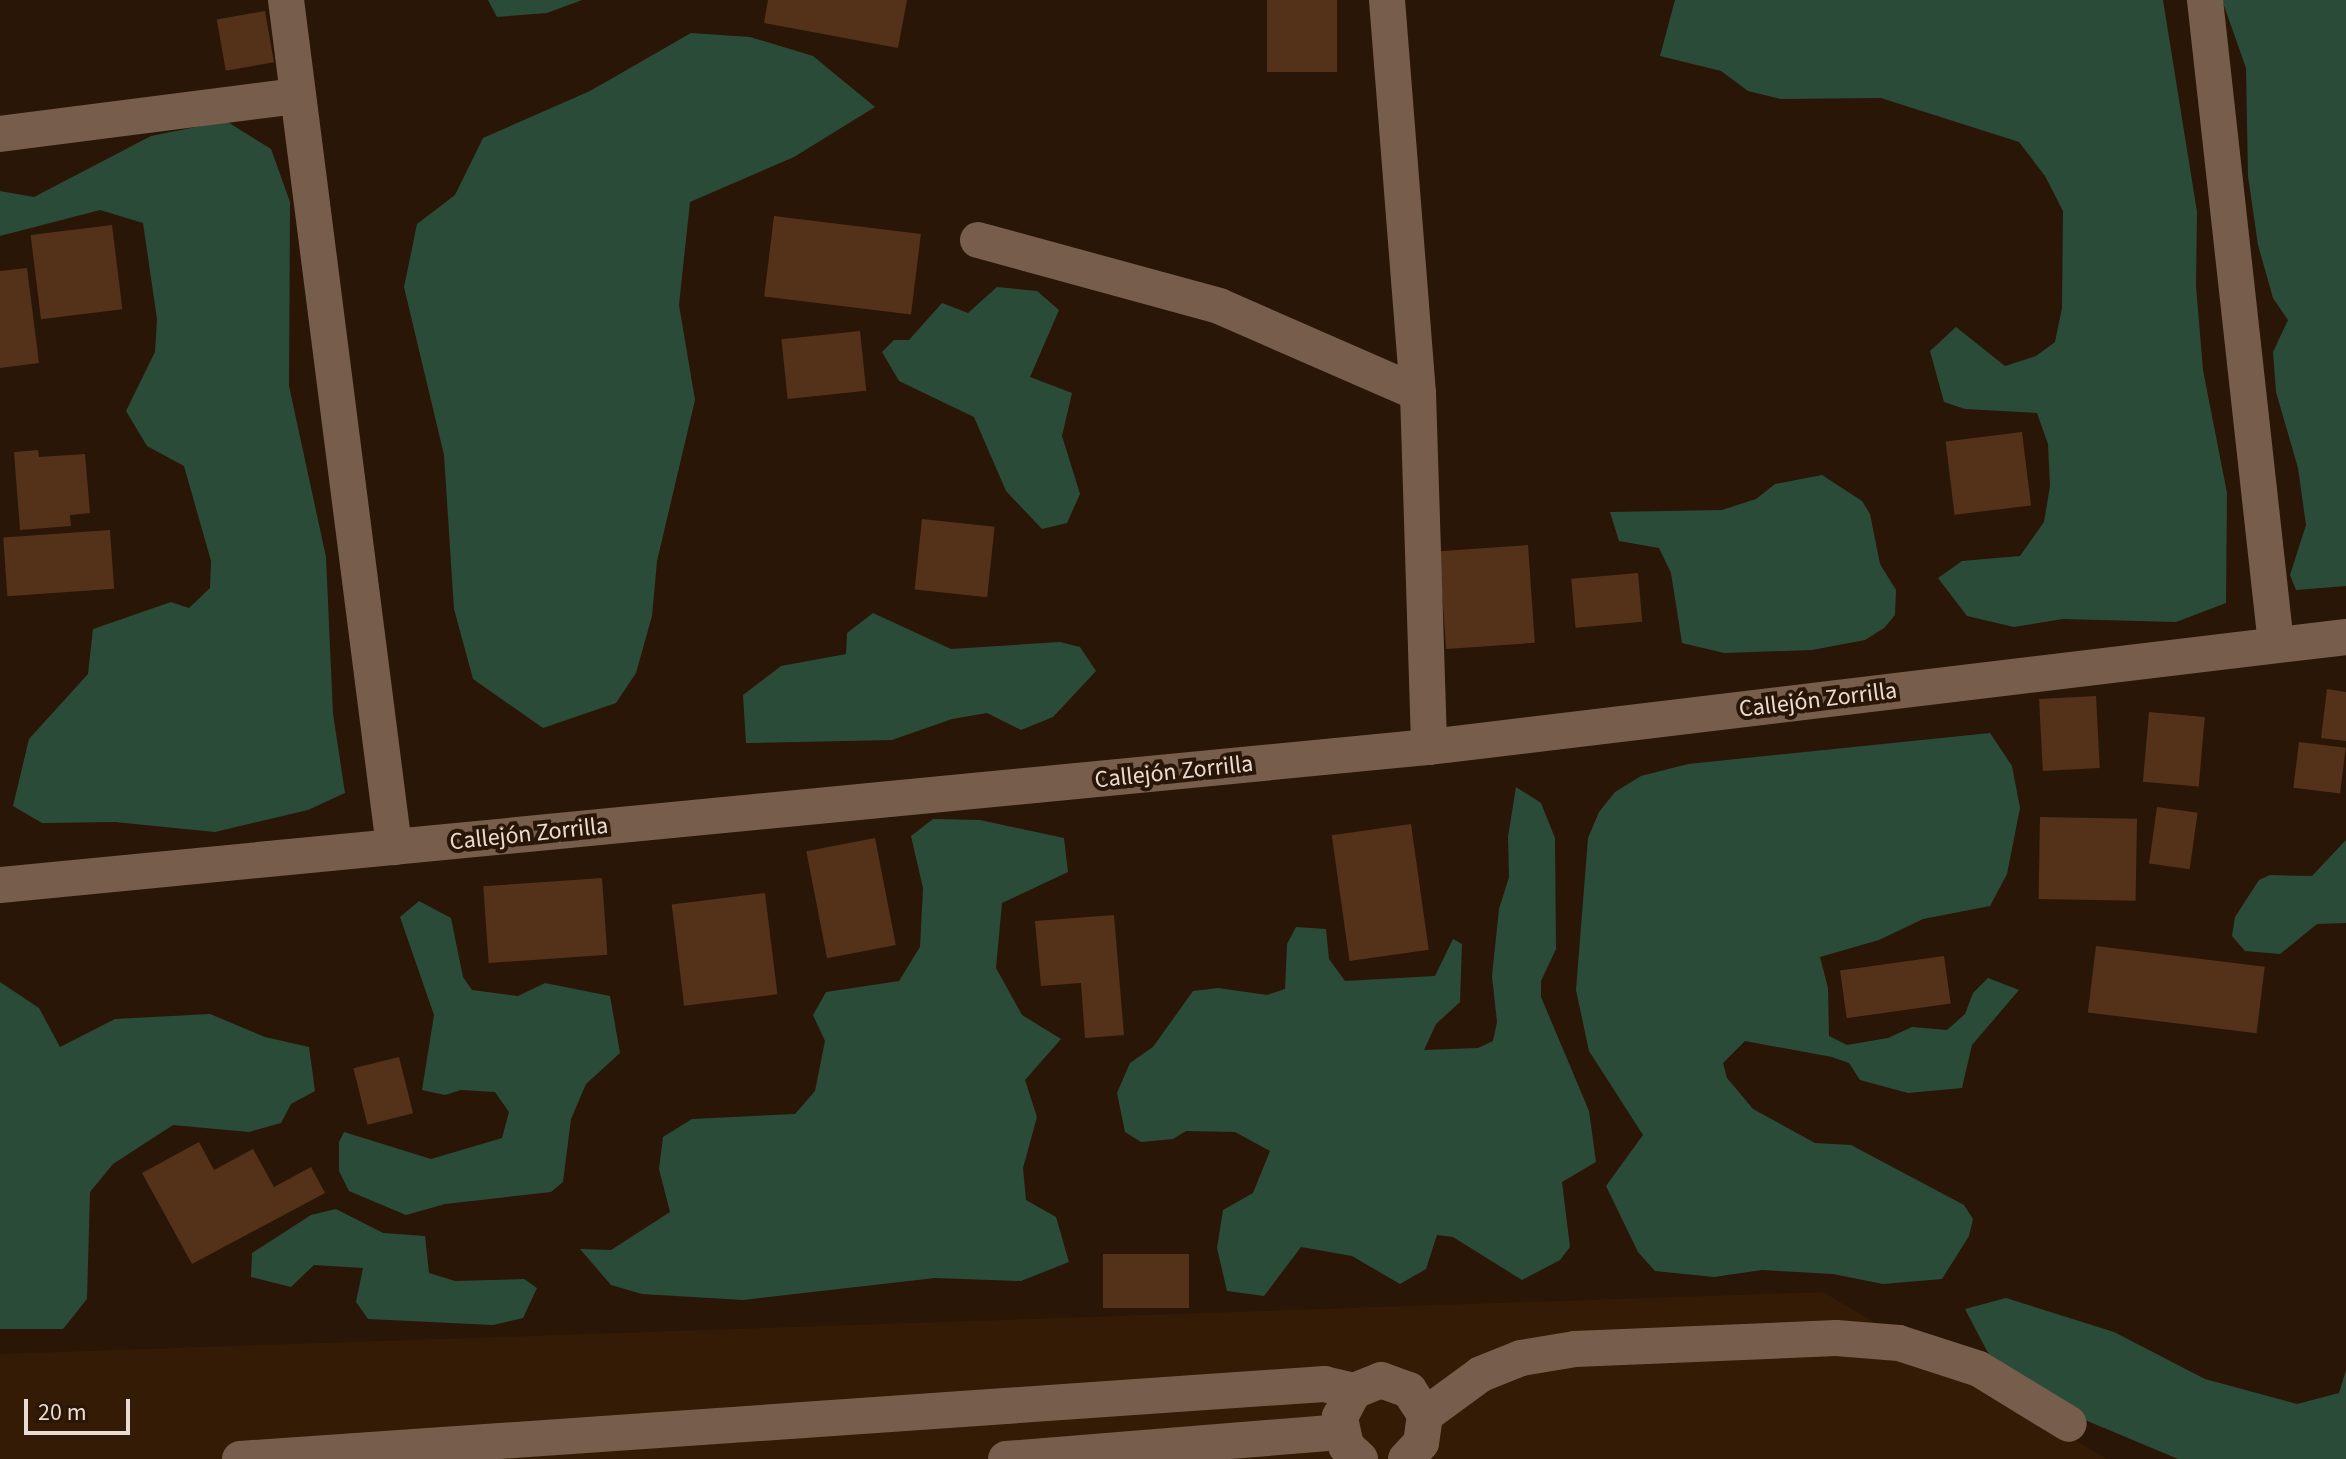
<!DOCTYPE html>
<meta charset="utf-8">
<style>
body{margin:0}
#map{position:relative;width:2346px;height:1459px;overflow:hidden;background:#2a1606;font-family:"Source Sans 3",sans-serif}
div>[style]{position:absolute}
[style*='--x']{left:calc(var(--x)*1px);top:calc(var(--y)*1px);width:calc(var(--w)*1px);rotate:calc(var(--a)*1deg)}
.built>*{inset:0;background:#341b05}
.green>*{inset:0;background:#2b4b39}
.building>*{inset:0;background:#533219;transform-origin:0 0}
.minor>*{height:36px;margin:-18px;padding:0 18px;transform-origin:18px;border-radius:18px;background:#775e4c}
span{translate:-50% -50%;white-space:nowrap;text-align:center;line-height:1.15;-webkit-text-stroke:8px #2a1606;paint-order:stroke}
.street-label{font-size:24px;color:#ebdcd2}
.scale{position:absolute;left:24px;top:1399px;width:106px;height:36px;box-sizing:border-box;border:4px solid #ebdcd2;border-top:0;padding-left:10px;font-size:24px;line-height:28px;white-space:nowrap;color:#ebdcd2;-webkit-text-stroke:6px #2a1606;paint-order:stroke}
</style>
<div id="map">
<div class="built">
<div style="clip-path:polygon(1823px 1292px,2107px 1459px,0 1459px,0 1354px)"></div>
</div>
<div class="green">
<div style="clip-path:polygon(488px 0,582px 0,547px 13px,497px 17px)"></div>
<div style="clip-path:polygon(1675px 0,2163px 0,2197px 212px,2196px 286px,2203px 370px,2227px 493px,2226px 603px,2176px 622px,2063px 619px,2014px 627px,1967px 616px,1938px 578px,1962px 561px,2020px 556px,2044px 522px,2050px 486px,2048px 444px,2037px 413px,1965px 409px,1944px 402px,1930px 351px,1956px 327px,2005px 366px,2036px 356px,2055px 342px,2062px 308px,2063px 211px,2045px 176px,2019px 142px,1881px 98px,1781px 99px,1748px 91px,1721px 71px,1660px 56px)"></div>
<div style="clip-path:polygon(2222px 0,2346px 0,2346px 586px,2296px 590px,2290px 575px,2306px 525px,2298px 468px,2276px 392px,2273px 352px,2288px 320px,2273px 298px,2258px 245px,2248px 176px,2246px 68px)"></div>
<div style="clip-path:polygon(691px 33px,750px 37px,813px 56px,875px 107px,794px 157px,690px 202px,679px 305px,695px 400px,657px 561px,652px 616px,636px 673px,616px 703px,543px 728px,473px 679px,454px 609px,444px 455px,404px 287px,417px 224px,455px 195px,483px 138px,590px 91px)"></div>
<div style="clip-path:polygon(226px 121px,271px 149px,290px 202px,289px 386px,326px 557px,333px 714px,345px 793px,308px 810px,215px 832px,115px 822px,42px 823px,13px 806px,29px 739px,88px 674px,93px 629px,171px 602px,189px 608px,210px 588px,211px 561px,184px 466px,147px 446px,126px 411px,155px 352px,157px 319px,143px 223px,100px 210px,0 236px,0 191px,34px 197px,151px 136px)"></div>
<div style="clip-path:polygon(997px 287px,1037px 291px,1059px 310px,1030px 377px,1072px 393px,1062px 436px,1080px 494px,1067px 523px,1042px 529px,1006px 491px,974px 417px,899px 381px,882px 352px,894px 340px,909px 340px,942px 303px,968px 313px)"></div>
<div style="clip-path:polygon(1822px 475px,1862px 501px,1870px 514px,1880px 564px,1896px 590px,1895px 615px,1884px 628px,1865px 640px,1812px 650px,1724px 653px,1682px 643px,1671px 573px,1659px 548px,1619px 541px,1610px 512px,1722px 510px,1756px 499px,1775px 484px)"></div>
<div style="clip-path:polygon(873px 613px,951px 649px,1060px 642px,1080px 647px,1096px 671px,1053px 717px,1021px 730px,987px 713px,952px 719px,892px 740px,746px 743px,743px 695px,781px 666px,846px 654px,847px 633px)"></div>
<div style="clip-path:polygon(1990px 733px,2012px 766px,2020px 808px,2007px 874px,1990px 906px,1923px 919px,1879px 940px,1820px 957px,1828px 988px,1829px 1036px,1847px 1045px,1888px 1038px,1912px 1027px,1947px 1030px,1965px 1014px,1973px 993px,1988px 978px,2019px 990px,1972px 1045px,1962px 1088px,1908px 1093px,1860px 1080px,1849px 1063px,1832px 1057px,1745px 1041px,1723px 1063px,1727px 1078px,1753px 1109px,1815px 1143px,1851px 1145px,1964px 1205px,1973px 1219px,1969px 1236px,1942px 1279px,1883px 1284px,1833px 1274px,1762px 1270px,1714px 1277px,1655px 1271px,1638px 1252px,1606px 1186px,1643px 1135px,1589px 1051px,1576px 990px,1588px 838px,1599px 812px,1615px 792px,1641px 776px,1688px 764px)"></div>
<div style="clip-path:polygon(1516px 787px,1541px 803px,1555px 838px,1556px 949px,1541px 981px,1541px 997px,1589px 1111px,1596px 1162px,1562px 1182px,1570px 1247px,1560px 1260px,1522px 1280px,1453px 1237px,1437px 1235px,1426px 1269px,1400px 1284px,1352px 1256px,1301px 1247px,1264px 1296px,1227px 1291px,1217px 1248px,1223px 1210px,1253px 1193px,1270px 1151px,1235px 1132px,1186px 1131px,1173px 1139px,1141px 1142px,1125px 1132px,1117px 1093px,1130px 1063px,1153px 1047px,1193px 991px,1218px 988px,1267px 995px,1285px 989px,1287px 944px,1296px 927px,1326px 929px,1329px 959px,1345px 981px,1435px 976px,1453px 939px,1462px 944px,1460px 1002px,1436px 1024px,1424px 1050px,1478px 1048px,1493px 1041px,1497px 1022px,1492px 976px,1499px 909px,1509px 877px,1508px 837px)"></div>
<div style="clip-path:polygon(933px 819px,980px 820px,1064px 838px,1068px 872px,1002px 903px,996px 968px,1022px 1015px,1061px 1039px,1025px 1080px,1037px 1117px,1023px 1168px,1026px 1200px,1056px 1217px,1069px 1262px,1021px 1281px,935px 1278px,743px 1300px,642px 1294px,611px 1285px,580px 1249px,611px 1250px,670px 1212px,659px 1169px,663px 1137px,692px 1119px,795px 1114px,815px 1091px,825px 1041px,813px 1015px,826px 992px,899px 981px,920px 947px,923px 888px,911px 836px)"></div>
<div style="clip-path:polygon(2346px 840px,2346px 923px,2317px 924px,2280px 954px,2245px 951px,2232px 936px,2235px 917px,2259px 880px,2270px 875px,2312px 876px)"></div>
<div style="clip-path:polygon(419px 901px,451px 918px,463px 977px,472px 990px,518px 996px,545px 983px,610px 996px,620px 1053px,586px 1084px,571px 1119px,563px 1182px,551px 1192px,445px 1204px,406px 1215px,349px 1191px,339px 1171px,339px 1142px,344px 1132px,431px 1159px,502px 1138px,509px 1112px,495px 1092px,461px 1090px,445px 1095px,422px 1090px,434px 1015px,400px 917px)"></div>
<div style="clip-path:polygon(0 982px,39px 1008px,60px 1047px,115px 1019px,210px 1014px,265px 1037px,309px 1047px,315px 1091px,291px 1104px,281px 1123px,249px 1132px,173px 1125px,113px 1164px,90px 1192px,87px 1299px,63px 1329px,0 1329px)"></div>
<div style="clip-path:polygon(336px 1209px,383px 1233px,425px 1236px,429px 1273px,455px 1281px,524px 1279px,537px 1288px,523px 1318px,493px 1325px,368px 1319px,356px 1302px,363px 1268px,314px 1265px,291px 1287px,251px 1277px,252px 1253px,311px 1215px)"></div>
<div style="clip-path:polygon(2006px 1298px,2114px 1332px,2205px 1379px,2297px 1404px,2339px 1393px,2346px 1370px,2346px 1459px,2178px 1459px,2078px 1417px,2013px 1380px,1987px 1351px,1965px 1309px)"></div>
</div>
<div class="building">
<div style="clip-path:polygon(768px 0,907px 0,898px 48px,764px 23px)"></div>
<div style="left:1267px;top:0;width:70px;height:72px"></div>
<div style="left:265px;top:11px;width:52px;height:49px;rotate:80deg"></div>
<div style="left:774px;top:216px;width:148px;height:81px;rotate:7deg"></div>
<div style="left:112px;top:225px;width:85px;height:82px;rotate:83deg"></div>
<div style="clip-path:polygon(27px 268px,39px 363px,0 368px,0 271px)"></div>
<div style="left:860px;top:331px;width:60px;height:79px;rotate:84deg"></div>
<div style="left:2022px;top:432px;width:74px;height:77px;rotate:83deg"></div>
<div style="clip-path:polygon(38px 450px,39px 457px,85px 454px,90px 513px,70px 515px,71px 526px,20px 530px,14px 452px)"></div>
<div style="left:922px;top:519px;width:73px;height:71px;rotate:6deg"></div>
<div style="left:110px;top:530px;width:59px;height:107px;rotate:86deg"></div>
<div style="left:1528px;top:545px;width:98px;height:89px;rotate:86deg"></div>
<div style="left:1638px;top:573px;width:49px;height:67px;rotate:85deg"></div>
<div style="clip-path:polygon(2327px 689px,2346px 692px,2346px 741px,2321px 738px)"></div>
<div style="left:2096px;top:696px;width:72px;height:57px;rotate:87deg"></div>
<div style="left:2149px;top:712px;width:56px;height:70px;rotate:5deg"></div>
<div style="left:2299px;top:742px;width:47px;height:46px;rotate:7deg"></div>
<div style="left:2157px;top:807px;width:41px;height:57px;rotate:8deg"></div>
<div style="left:2040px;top:817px;width:97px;height:82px;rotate:1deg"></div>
<div style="left:1411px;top:824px;width:127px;height:80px;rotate:82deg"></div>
<div style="left:875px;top:838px;width:109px;height:70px;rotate:79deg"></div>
<div style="left:602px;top:878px;width:77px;height:119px;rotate:86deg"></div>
<div style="left:765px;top:893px;width:102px;height:94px;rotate:83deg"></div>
<div style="clip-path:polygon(1114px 915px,1124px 1035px,1085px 1038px,1081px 983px,1041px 986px,1035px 921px)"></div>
<div style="left:2096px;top:946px;width:170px;height:67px;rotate:7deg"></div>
<div style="left:1944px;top:956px;width:48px;height:105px;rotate:82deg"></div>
<div style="left:399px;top:1057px;width:58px;height:47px;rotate:76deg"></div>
<div style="clip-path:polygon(199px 1142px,214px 1170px,253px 1149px,274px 1187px,311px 1167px,325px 1193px,192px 1264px,142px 1173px)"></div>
<div style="left:1103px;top:1254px;width:86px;height:54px"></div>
</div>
<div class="minor">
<div style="--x:286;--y:0;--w:854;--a:82.73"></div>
<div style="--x:1387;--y:0;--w:394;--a:85.5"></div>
<div style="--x:1418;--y:393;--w:354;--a:88.2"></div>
<div style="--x:2205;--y:0;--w:648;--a:83.71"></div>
<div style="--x:0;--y:134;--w:300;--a:-7.3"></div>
<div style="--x:978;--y:240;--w:250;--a:15.3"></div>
<div style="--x:1219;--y:306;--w:217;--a:23.6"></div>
<div style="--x:0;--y:885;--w:1436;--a:-5.52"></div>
<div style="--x:1429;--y:747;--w:924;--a:-6.84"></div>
<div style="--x:1425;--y:1415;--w:69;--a:-36.2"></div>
<div style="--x:1481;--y:1374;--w:43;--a:-21.8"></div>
<div style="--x:1521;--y:1358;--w:55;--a:-9.5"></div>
<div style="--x:1575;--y:1349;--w:261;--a:-2.4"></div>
<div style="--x:1836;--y:1338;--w:63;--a:4.5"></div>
<div style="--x:1899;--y:1343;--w:84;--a:18"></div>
<div style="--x:1979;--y:1369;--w:105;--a:31.4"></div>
<div style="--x:240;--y:1459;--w:1087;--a:-3.96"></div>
<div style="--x:1324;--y:1384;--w:31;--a:13"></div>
<div style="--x:1006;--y:1459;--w:335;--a:-4.6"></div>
<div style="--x:1360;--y:1459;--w:19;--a:-137"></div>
<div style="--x:1346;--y:1446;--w:30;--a:-102"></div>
<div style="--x:1340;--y:1417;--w:30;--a:-62"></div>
<div style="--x:1354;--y:1391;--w:29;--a:-22"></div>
<div style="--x:1381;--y:1380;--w:30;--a:20"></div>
<div style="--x:1409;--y:1390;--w:30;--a:57"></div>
<div style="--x:1425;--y:1415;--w:28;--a:98"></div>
<div style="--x:1421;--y:1443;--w:22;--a:133"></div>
</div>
<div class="street-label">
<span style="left:1818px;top:700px;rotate:-7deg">Callejón Zorrilla</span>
<span style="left:1174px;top:772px;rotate:-6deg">Callejón Zorrilla</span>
<span style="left:529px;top:834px;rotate:-6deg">Callejón Zorrilla</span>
</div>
<div class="scale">20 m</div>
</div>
